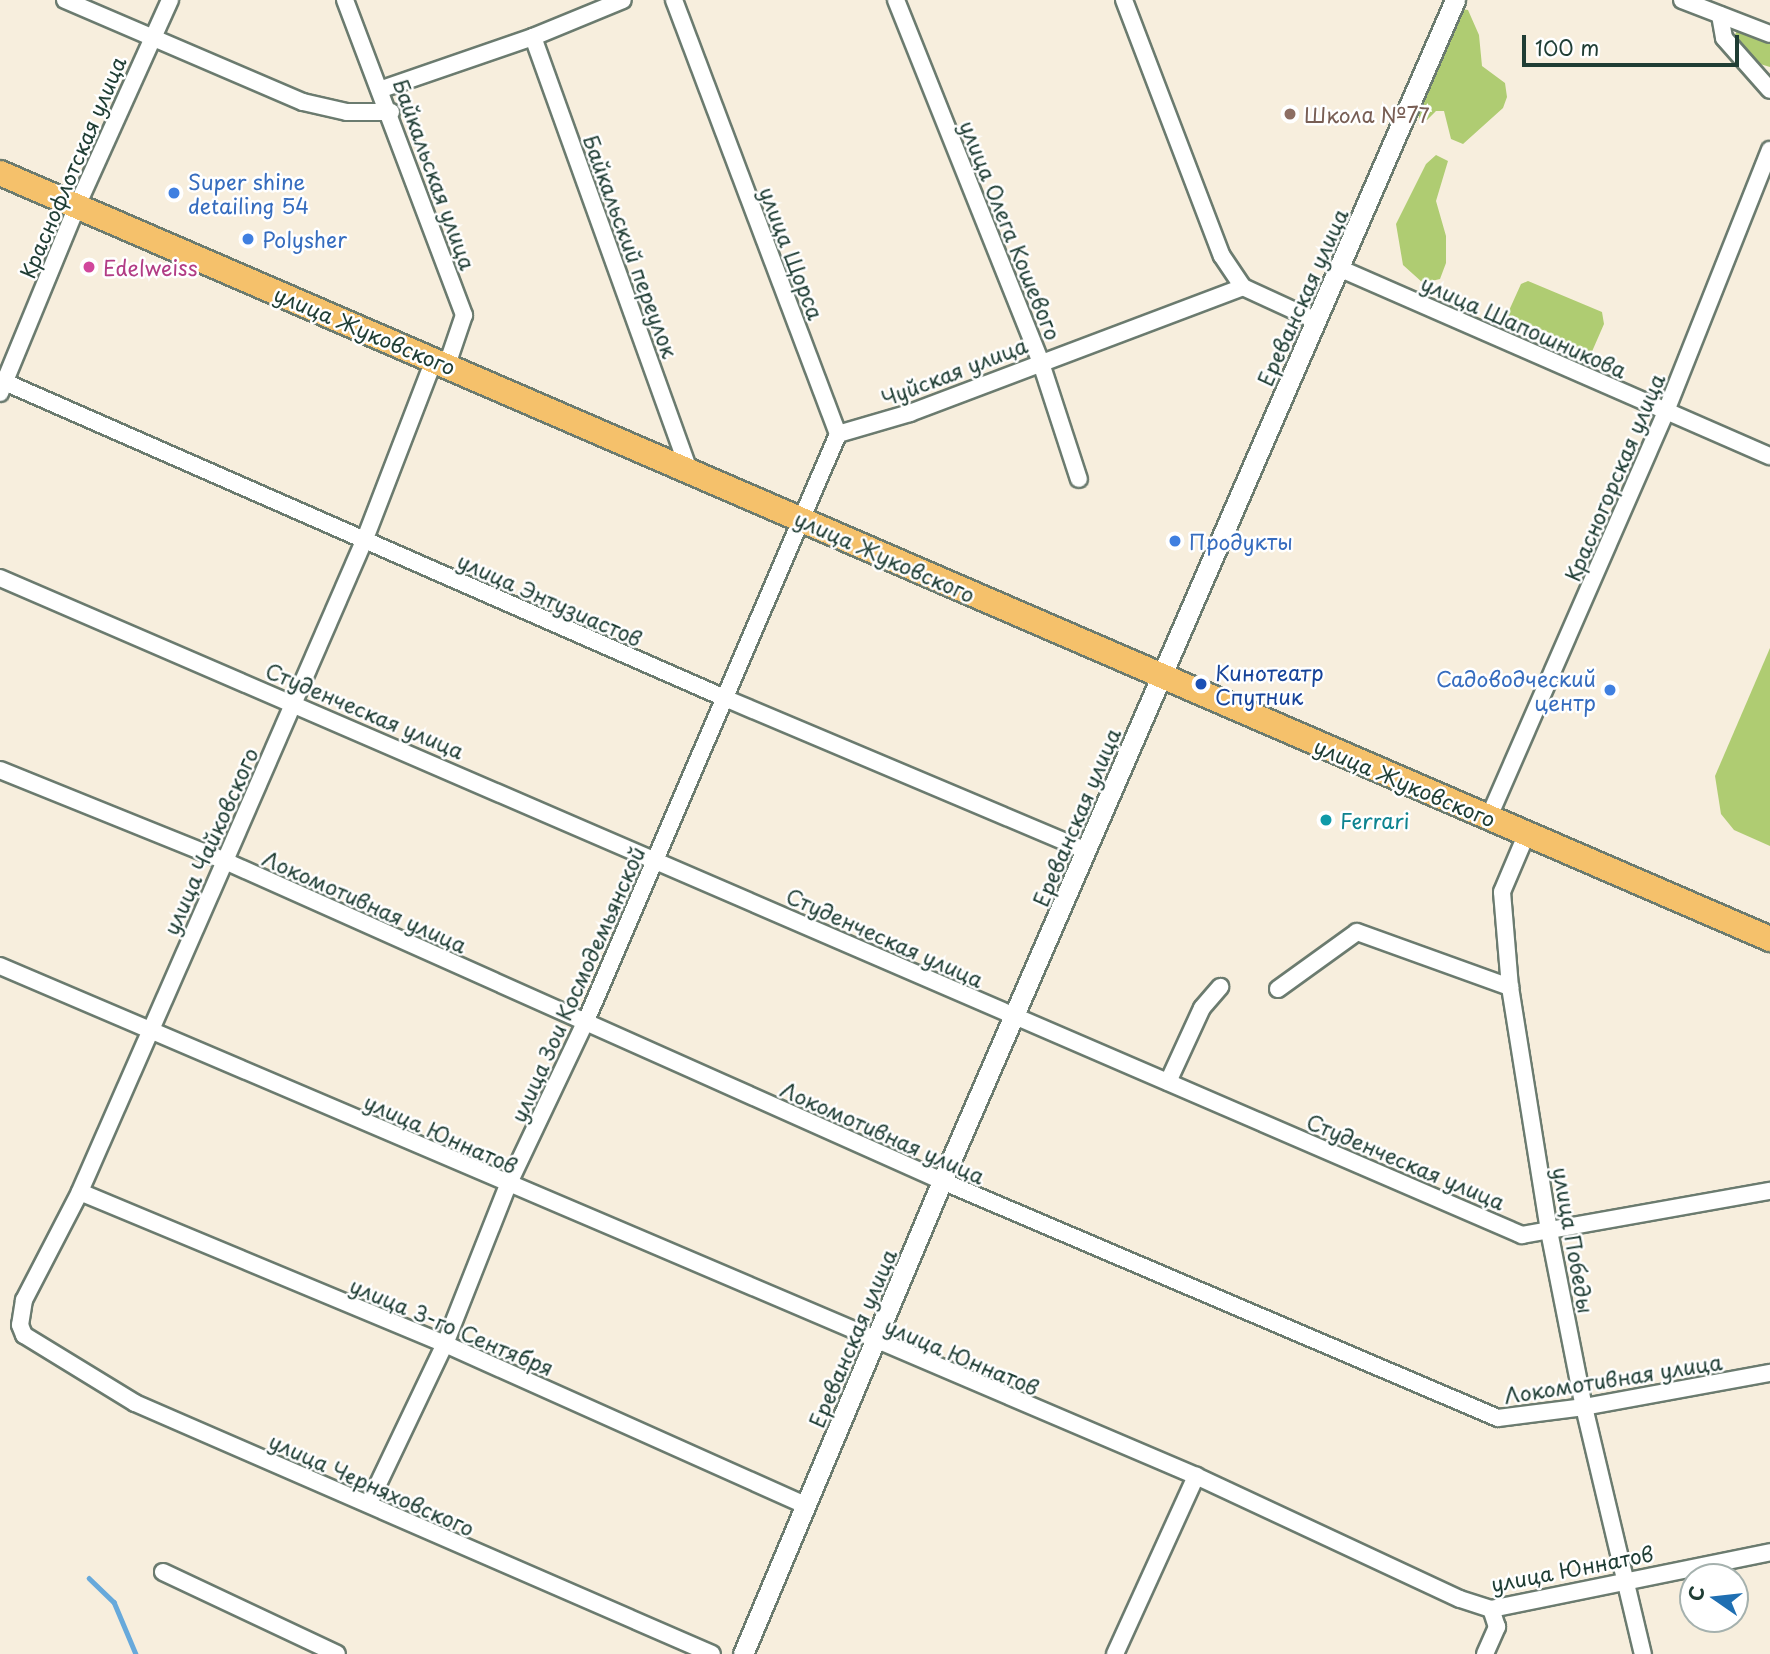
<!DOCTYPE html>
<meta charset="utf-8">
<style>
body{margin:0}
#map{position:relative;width:1770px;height:1654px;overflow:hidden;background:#f7eedd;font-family:"Playpen Sans",sans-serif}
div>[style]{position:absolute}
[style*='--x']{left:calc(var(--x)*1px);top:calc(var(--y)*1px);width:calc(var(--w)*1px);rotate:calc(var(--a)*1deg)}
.green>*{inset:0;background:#afcc72}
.stream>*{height:4.5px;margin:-2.25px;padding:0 2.25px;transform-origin:2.25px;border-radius:2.25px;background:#67a9db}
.roads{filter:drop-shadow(2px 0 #6b7b6f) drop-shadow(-2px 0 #6b7b6f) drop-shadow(0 2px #6b7b6f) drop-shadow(0 -2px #6b7b6f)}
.minor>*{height:16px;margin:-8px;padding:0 8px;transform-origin:8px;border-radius:8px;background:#fff}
.tertiary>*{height:19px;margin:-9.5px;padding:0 9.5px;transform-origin:9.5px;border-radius:9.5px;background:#fff}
.primary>*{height:24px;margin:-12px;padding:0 12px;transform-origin:12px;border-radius:12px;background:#f5c16b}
.dots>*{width:19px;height:19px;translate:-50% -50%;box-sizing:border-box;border:4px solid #fff;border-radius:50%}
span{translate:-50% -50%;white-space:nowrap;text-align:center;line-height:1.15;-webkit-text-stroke:5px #fff;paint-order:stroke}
.education-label{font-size:21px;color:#785e54}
.left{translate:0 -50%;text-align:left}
.street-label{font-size:21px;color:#1f3d34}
.shop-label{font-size:21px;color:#366cbe}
.right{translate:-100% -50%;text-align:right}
.hotel-label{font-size:21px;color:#b23c85}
.transit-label{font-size:21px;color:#164399}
.culture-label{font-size:21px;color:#0d838f}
.north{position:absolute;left:1679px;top:1563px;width:70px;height:70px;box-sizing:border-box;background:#fff;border:2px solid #a5b1ae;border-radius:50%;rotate:284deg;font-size:19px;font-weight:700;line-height:28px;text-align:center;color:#1f3d34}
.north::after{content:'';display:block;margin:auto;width:24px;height:32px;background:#1f6fb2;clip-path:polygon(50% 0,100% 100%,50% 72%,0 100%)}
.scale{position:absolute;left:1522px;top:35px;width:217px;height:32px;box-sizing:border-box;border:4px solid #1f3d34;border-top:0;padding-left:9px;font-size:21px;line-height:24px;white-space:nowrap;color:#1f3d34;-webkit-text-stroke:5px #fff;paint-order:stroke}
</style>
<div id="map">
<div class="green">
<div style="clip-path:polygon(1461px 9px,1468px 10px,1479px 35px,1482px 66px,1505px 83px,1507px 97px,1503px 108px,1463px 144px,1451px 139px,1444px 111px,1436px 111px,1427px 120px,1420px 120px,1418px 113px)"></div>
<div style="clip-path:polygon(1737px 31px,1770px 41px,1770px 67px,1760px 64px,1738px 43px,1733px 38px)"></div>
<div style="clip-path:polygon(1436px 155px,1448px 161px,1436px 201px,1446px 236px,1446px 263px,1440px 279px,1423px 283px,1403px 265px,1396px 224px,1426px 164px)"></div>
<div style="clip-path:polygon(1528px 281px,1602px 312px,1604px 324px,1587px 363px,1570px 363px,1562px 343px,1552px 334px,1507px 315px,1521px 284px)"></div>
<div style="clip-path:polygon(1770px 648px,1770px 846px,1734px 830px,1721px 814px,1715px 776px)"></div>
</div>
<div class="stream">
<div style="--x:89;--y:1578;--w:35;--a:44"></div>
<div style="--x:114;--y:1602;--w:56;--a:67.1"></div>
</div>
<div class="roads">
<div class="minor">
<div style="--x:65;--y:0;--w:259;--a:23.2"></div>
<div style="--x:303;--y:102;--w:45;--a:12.8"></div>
<div style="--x:347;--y:112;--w:44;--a:0"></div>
<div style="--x:345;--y:0;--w:337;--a:69.3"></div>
<div style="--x:464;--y:315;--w:53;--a:108.8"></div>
<div style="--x:896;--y:0;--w:388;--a:68.2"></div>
<div style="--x:1040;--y:360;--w:125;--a:71.9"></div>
<div style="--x:1124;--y:0;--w:274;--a:69.1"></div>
<div style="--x:1222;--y:256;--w:37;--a:56"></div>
<div style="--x:1243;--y:287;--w:81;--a:24.7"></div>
<div style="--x:1682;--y:0;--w:94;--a:21.1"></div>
<div style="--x:1720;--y:15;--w:23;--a:80"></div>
<div style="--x:1724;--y:38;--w:69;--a:48.5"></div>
<div style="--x:533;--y:37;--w:460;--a:70.2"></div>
<div style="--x:382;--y:89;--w:160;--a:-19"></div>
<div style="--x:533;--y:37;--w:97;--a:-22.3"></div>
<div style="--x:1339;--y:268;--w:470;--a:23.6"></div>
<div style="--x:434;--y:360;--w:194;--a:111.1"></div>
<div style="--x:364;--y:541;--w:349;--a:113.5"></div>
<div style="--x:225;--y:861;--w:361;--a:113.7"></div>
<div style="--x:80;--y:1192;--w:122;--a:117.4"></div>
<div style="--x:24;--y:1300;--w:25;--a:99"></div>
<div style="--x:20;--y:1325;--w:11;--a:68"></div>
<div style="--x:24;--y:1335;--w:130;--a:31.5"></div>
<div style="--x:135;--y:1403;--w:629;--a:23.51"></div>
<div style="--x:0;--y:380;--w:794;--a:23.69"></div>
<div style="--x:727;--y:699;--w:391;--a:22.9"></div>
<div style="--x:0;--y:393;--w:202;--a:-67.6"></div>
<div style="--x:77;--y:206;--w:226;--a:-65.7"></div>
<div style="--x:838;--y:434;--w:75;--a:-16.3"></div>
<div style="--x:910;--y:413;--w:356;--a:-20.7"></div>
<div style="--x:0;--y:578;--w:1658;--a:23.35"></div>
<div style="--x:1522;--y:1235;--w:252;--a:-10.1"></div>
<div style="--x:0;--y:770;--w:243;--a:22"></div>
<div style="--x:225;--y:861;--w:785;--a:24.05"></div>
<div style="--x:942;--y:1181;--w:604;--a:23.09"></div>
<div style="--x:1498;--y:1418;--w:87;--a:-7.3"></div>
<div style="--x:1584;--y:1407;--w:189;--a:-10.4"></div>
<div style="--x:1488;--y:819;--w:445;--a:-66.4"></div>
<div style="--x:1666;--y:411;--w:281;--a:-68.3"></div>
<div style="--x:1527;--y:833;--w:64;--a:113"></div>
<div style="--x:1502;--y:892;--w:95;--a:85.2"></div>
<div style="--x:1510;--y:987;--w:247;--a:80.9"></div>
<div style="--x:1549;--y:1231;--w:179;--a:78.8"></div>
<div style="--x:1584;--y:1407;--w:254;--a:76.6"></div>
<div style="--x:0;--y:966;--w:1300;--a:23.09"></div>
<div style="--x:1196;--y:1476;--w:291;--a:25"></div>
<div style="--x:1460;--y:1599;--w:33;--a:18"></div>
<div style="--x:1491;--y:1609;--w:285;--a:-11.5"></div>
<div style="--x:1278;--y:989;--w:97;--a:-35.8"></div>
<div style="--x:1357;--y:932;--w:163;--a:19.8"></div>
<div style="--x:1168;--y:1082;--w:81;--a:-65.3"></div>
<div style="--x:1202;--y:1008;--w:28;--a:-49"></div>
<div style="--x:80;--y:1192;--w:395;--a:22.6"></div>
<div style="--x:445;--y:1344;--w:394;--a:24.1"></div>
<div style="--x:369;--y:1503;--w:176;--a:-64.5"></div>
<div style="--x:445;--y:1344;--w:171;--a:-68.4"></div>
<div style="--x:508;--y:1185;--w:179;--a:-64.6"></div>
<div style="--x:585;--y:1023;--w:641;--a:-66.75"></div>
<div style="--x:838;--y:434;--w:464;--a:-110.7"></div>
<div style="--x:163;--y:1572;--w:192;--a:25.2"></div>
<div style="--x:1115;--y:1654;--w:196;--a:-65.5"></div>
<div style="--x:1485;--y:1654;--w:30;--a:-66"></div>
<div style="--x:1497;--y:1627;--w:19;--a:-108"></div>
</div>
<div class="tertiary">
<div style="--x:743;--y:1654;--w:513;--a:-67.18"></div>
<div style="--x:942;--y:1181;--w:1288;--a:-66.52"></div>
</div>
<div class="primary">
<div style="--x:0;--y:173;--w:1929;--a:23.4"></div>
</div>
</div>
<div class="dots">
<div style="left:1290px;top:114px;background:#8d6e63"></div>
<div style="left:174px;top:193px;background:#3f7fe0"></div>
<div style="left:248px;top:239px;background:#3f7fe0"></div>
<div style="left:89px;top:267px;background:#d1479c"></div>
<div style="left:1175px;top:541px;background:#3f7fe0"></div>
<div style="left:1201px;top:684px;background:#1a4fb4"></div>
<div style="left:1610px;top:690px;background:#3f7fe0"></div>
<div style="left:1326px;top:820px;background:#0f9aa8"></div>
</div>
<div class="education-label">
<span class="left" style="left:1304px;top:114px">Школа №77</span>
</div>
<div class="street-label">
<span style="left:72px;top:167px;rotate:-67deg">Краснофлотская улица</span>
<span style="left:435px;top:174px;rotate:70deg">Байкальская улица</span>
<span style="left:1011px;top:230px;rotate:68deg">улица Олега Кошевого</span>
<span style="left:631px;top:246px;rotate:70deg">Байкальский переулок</span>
<span style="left:792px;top:253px;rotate:69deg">улица Щорса</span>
<span style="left:1302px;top:297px;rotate:-66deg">Ереванская улица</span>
<span style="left:1524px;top:326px;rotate:24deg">улица Шапошникова</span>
<span style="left:365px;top:330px;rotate:23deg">улица Жуковского</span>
<span style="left:954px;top:371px;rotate:-21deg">Чуйская улица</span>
<span style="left:1614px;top:477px;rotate:-67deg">Красногорская улица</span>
<span style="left:885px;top:556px;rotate:24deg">улица Жуковского</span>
<span style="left:550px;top:599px;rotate:24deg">улица Энтузиастов</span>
<span style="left:365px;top:710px;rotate:23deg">Студенческая улица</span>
<span style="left:1405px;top:782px;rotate:23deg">улица Жуковского</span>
<span style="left:1076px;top:817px;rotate:-67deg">Ереванская улица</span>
<span style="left:210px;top:841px;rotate:-66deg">улица Чайковского</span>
<span style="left:365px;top:901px;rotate:24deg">Локомотивная улица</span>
<span style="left:885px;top:937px;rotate:24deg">Студенческая улица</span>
<span style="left:577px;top:984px;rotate:-66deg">улица Зои Космодемьянской</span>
<span style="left:883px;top:1132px;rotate:24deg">Локомотивная улица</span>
<span style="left:441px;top:1133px;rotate:24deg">улица Юннатов</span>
<span style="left:1406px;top:1161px;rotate:23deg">Студенческая улица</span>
<span style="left:1574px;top:1240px;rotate:80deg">улица Победы</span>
<span style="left:452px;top:1326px;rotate:23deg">улица 3-го Сентября</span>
<span style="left:852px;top:1338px;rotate:-67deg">Ереванская улица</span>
<span style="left:962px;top:1356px;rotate:23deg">улица Юннатов</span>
<span style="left:1613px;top:1378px;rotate:-9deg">Локомотивная улица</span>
<span style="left:372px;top:1484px;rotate:24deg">улица Черняховского</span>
<span style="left:1572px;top:1568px;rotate:-11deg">улица Юннатов</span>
</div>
<div class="shop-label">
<span class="left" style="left:188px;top:193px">Super shine<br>detailing 54</span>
<span class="left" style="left:262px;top:239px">Polysher</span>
<span class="left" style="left:1189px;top:541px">Продукты</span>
<span class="right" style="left:1596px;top:690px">Садоводческий<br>центр</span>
</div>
<div class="hotel-label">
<span class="left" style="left:103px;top:267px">Edelweiss</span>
</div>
<div class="transit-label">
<span class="left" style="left:1215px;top:684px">Кинотеатр<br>Спутник</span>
</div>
<div class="culture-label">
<span class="left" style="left:1340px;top:820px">Ferrari</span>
</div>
<div class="north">С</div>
<div class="scale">100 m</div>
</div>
